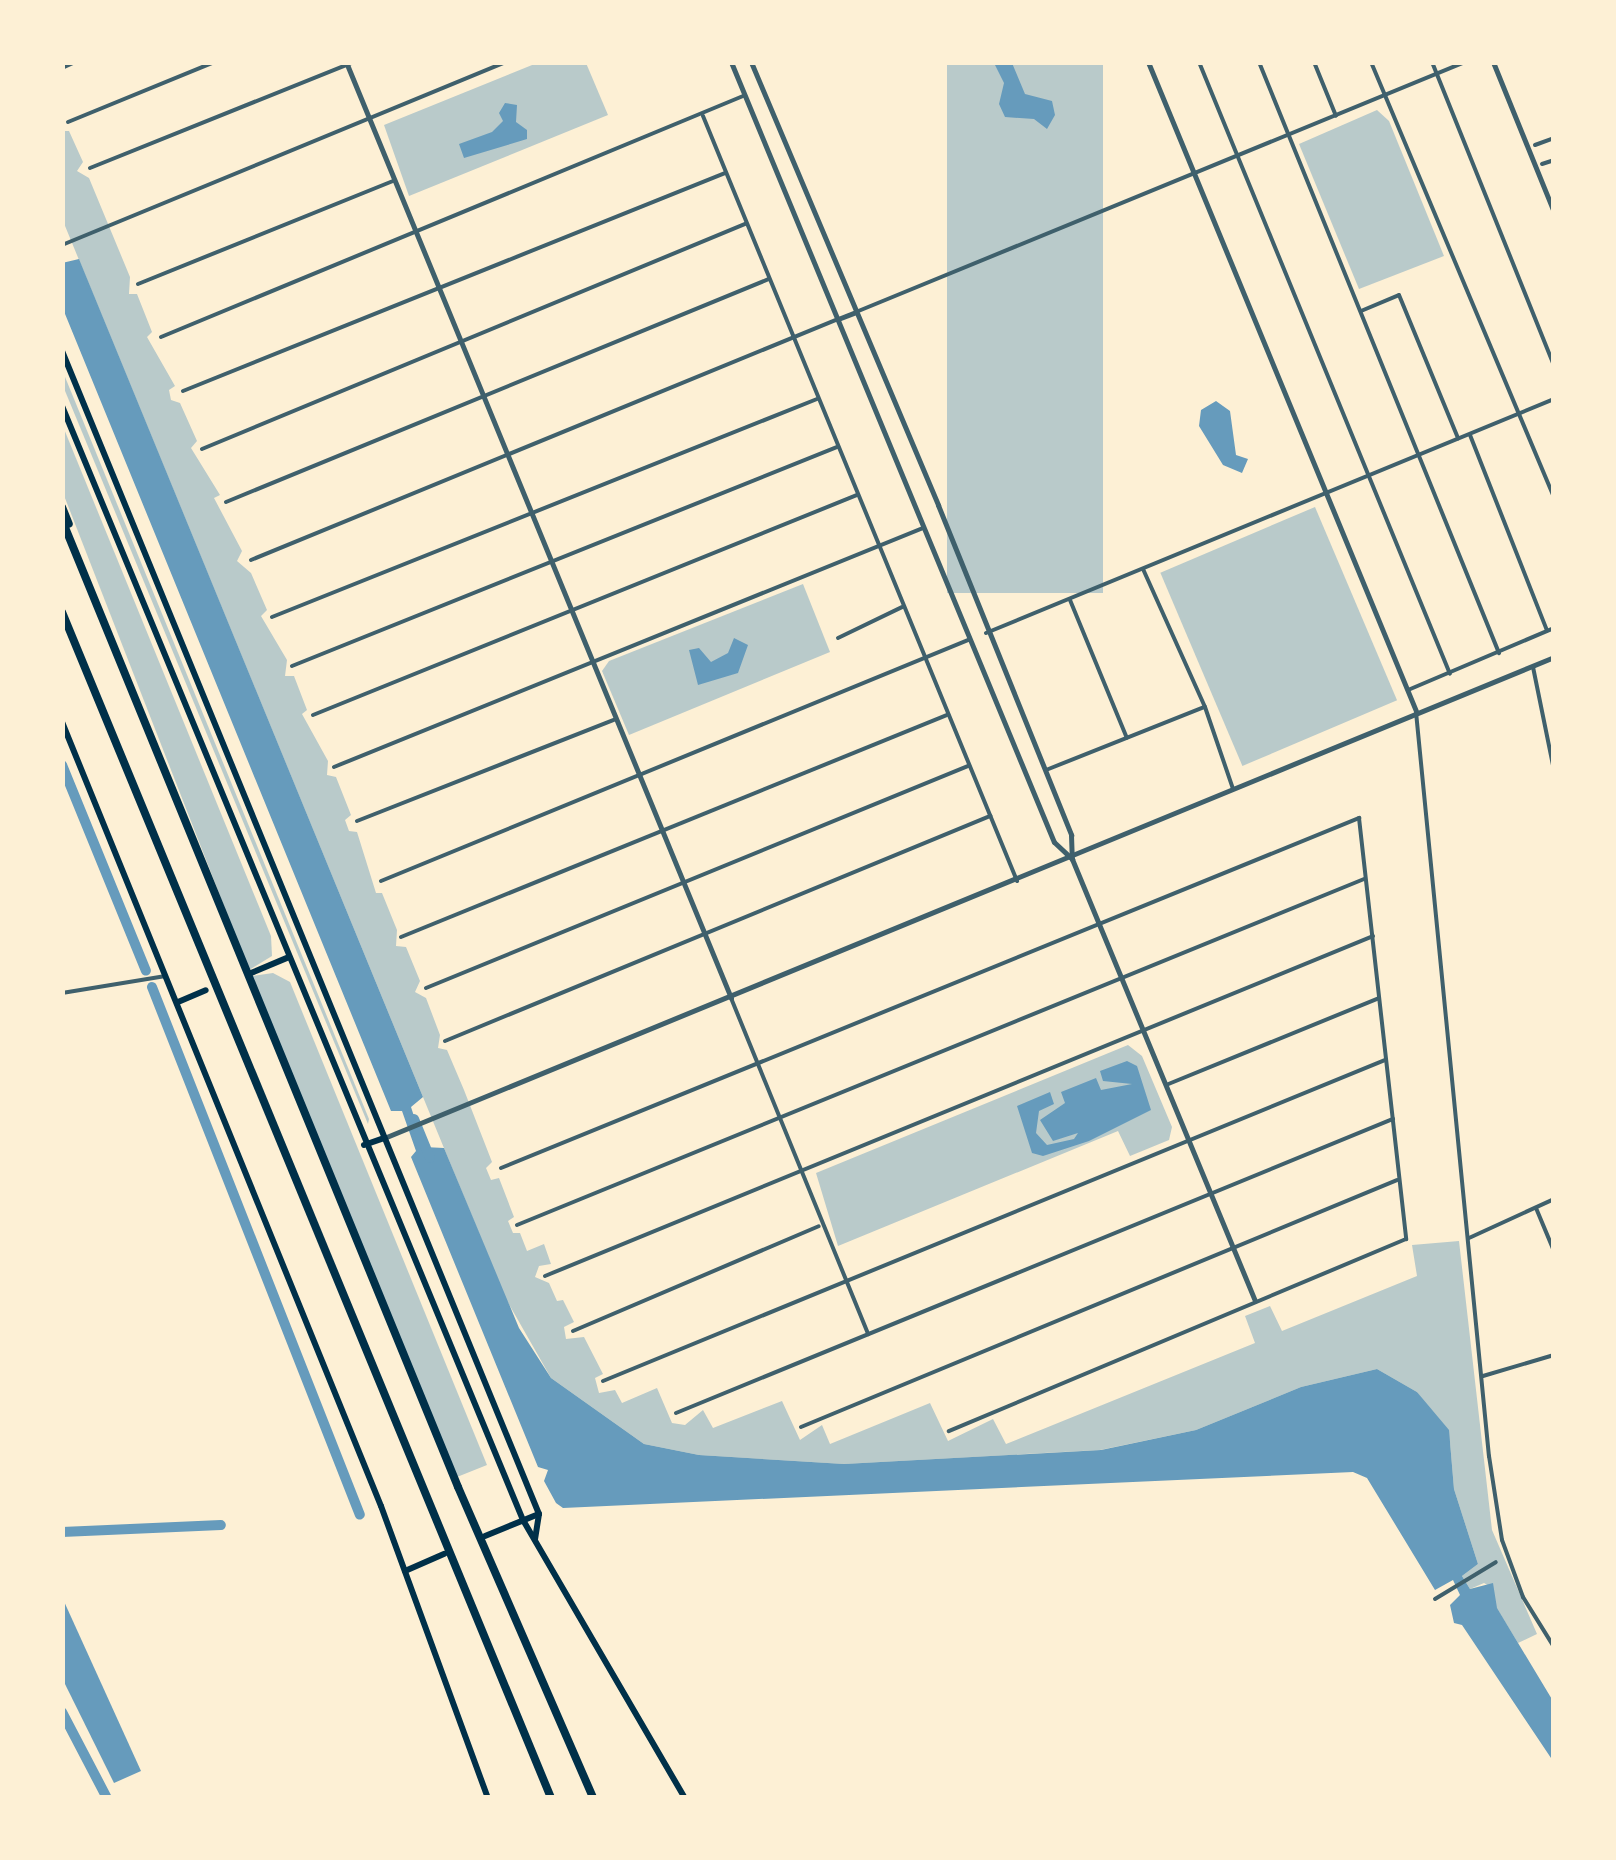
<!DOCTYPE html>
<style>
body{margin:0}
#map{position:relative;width:1616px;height:1860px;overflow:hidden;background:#fdf0d5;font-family:Mulish,sans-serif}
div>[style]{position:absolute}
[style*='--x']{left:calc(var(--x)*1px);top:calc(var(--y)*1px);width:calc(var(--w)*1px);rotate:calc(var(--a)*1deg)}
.green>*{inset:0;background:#b9caca;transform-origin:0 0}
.water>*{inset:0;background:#669bbc}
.canal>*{height:10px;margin:-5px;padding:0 5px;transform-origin:5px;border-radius:5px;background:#669bbc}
.pedestrian>*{height:4px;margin:-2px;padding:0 2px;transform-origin:2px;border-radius:2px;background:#3f606c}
.minor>*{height:4px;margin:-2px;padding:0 2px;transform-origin:2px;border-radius:2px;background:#3f606c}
.tertiary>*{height:5px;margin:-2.5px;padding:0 2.5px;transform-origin:2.5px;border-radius:2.5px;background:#3f606c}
.primary>*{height:6px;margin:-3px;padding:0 3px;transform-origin:3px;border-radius:3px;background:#003049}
.motorway>*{height:8px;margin:-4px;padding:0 4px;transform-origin:4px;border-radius:4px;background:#003049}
span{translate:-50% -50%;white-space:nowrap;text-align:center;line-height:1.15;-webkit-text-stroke:9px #fdf0d5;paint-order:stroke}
.frame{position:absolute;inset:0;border:65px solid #fdf0d5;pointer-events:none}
</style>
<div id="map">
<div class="green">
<div style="clip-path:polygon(537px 63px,586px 63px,608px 115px,409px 196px,384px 125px)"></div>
<div style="left:947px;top:63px;width:156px;height:530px"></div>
<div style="clip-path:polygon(1377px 110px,1389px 121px,1444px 256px,1359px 289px,1299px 144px)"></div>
<div style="clip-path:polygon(62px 131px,69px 131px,83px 162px,77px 171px,89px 178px,130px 277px,129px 294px,137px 294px,152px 332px,147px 337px,175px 386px,169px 390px,171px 400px,180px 403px,197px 441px,191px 448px,220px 495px,214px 498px,242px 551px,237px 561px,251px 573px,267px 610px,261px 616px,287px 660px,285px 676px,294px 676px,307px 710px,302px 714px,328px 761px,327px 775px,336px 777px,351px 815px,345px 820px,349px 831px,357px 832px,376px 893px,382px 893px,397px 930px,396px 946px,406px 947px,420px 981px,415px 992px,426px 998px,440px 1035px,438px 1048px,447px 1050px,464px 1090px,492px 1162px,486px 1168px,491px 1180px,499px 1178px,514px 1217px,508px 1221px,513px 1233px,520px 1233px,527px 1251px,544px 1244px,551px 1264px,539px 1266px,535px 1277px,549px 1283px,557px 1301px,563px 1300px,574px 1322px,564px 1327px,566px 1339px,584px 1337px,603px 1374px,595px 1378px,599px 1393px,615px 1390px,622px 1403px,657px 1388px,672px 1423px,685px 1425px,703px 1410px,713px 1428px,782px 1401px,800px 1440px,822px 1425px,830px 1444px,930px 1403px,948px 1441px,993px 1419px,1006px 1444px,1255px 1343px,1245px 1316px,1270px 1306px,1282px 1331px,1417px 1276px,1412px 1245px,1459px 1241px,1492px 1530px,1537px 1634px,1518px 1643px,1496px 1607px,1493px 1588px,1484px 1583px,1470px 1589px,1462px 1576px,1478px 1564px,1454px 1489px,1450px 1442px,1417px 1392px,1377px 1369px,1301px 1387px,1196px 1430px,1100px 1450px,844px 1464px,699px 1455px,644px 1444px,551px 1378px,506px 1299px,63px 221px)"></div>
<div style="clip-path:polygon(63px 372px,369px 1119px,368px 1124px,63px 386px)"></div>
<div style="clip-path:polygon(62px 424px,271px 936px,272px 956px,249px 970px,63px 493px)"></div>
<div style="left:1315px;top:507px;width:210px;height:168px;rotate:67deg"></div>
<div style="clip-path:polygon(803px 584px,830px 652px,629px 735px,602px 671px,609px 661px)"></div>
<div style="clip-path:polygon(273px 973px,290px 982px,487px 1465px,457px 1477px,252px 976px)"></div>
<div style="clip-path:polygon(1128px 1045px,1142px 1056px,1172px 1127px,1169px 1140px,1130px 1156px,1118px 1131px,838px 1246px,816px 1173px)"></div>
</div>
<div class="water">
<div style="clip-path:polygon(994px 63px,1012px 63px,1025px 94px,1052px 101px,1055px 115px,1047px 129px,1034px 119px,1005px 117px,999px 104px,1004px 83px)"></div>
<div style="clip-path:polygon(505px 103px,517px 105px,516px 122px,527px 130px,527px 139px,464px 158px,459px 144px,492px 132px,503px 121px,499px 113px)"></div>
<div style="clip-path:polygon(79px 259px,423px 1097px,411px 1107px,424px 1147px,444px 1148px,519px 1328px,551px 1378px,644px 1444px,699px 1455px,844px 1464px,1101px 1450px,1196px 1430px,1301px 1387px,1377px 1369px,1417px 1392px,1449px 1430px,1454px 1489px,1478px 1564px,1462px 1576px,1470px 1589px,1493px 1583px,1497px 1608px,1553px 1701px,1553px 1761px,1462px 1625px,1454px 1623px,1450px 1605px,1460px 1595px,1453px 1580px,1435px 1590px,1367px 1478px,1353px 1472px,563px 1508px,556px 1503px,544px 1481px,548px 1470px,538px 1467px,411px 1157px,416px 1151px,402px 1111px,391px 1111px,63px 309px,62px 263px)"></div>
<div style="clip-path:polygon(1216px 401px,1230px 411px,1236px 455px,1248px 459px,1242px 473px,1223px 465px,1199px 426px,1201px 410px)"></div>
<div style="clip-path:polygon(734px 638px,748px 645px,738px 673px,698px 685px,689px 650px,699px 648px,711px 662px,728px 653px)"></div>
<div style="clip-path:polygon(1127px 1061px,1137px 1066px,1151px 1110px,1089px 1141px,1043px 1156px,1032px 1153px,1017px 1106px,1050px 1092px,1054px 1104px,1039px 1111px,1036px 1133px,1047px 1145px,1074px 1139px,1078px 1133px,1053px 1141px,1040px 1120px,1065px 1103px,1061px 1092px,1096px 1078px,1101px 1090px,1132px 1084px,1103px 1081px,1100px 1071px)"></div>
<div style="clip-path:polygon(62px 1597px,141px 1771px,114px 1783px,63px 1680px)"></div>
</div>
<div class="canal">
<div style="--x:62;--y:765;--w:222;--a:67.8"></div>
<div style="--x:152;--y:987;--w:567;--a:68.5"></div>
<div style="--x:414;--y:1119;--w:42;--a:67.7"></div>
<div style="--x:62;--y:1532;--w:159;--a:-2.5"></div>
<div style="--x:62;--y:1712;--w:97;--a:62.4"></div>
</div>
<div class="pedestrian">
<div style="--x:1535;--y:145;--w:20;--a:-20"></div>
<div style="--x:1542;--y:164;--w:13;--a:-18"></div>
</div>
<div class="minor">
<div style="--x:1199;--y:62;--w:661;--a:67.7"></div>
<div style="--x:1259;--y:62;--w:638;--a:67.9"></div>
<div style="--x:1314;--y:62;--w:58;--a:67.8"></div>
<div style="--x:1371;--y:62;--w:473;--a:67.2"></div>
<div style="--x:1432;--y:62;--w:327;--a:68.1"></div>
<div style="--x:62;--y:68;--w:14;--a:-25"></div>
<div style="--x:703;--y:116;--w:827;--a:67.68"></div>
<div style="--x:68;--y:122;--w:158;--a:-22.3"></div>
<div style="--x:90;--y:168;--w:284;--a:-21.9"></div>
<div style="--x:62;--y:245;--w:479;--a:-22.4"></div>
<div style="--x:138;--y:284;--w:275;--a:-22"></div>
<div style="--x:1361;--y:311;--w:41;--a:-22.8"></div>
<div style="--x:1399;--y:295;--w:155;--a:67.6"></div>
<div style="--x:856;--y:312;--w:658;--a:-22.32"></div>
<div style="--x:161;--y:337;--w:630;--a:-22.49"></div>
<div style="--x:183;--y:391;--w:584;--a:-21.91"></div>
<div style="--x:1470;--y:435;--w:210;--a:68.5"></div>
<div style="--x:202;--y:449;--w:588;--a:-22.51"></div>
<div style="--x:226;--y:502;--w:587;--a:-22.33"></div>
<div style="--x:251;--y:560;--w:635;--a:-22.32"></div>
<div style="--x:1143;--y:569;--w:151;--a:65.8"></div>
<div style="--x:1205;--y:707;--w:87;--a:71.1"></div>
<div style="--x:1070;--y:600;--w:149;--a:67.6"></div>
<div style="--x:272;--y:617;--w:587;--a:-21.8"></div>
<div style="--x:986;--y:633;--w:614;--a:-22.39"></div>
<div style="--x:838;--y:638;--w:71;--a:-25.8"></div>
<div style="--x:292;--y:666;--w:587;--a:-21.89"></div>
<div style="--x:1533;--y:667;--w:105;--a:78.5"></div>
<div style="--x:1408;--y:690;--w:159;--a:-23"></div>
<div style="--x:1416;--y:712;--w:748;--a:84.4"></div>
<div style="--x:1489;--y:1456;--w:85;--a:81.2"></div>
<div style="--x:1502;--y:1540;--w:61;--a:69.8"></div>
<div style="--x:1523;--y:1597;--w:59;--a:58.2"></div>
<div style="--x:313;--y:715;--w:587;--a:-22.02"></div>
<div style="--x:334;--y:767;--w:636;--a:-22.09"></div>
<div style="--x:1046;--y:770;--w:170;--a:-21.7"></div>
<div style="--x:357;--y:821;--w:276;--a:-21.5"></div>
<div style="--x:381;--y:881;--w:635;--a:-22.32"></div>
<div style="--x:401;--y:937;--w:589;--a:-22.13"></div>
<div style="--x:426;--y:988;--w:586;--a:-22.27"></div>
<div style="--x:62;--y:993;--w:105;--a:-9.3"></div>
<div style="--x:731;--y:998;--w:363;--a:67.8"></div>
<div style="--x:445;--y:1041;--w:590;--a:-22.43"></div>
<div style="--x:1166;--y:1085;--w:230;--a:-22.2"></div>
<div style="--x:501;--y:1168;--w:927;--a:-22.19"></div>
<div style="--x:1359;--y:818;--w:424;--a:83.6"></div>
<div style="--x:1406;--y:1239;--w:496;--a:157.2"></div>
<div style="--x:1536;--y:1208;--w:47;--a:67.3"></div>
<div style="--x:517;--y:1225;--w:915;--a:-22.22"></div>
<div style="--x:1469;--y:1238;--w:94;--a:-24.6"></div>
<div style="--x:545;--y:1276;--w:895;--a:-22.32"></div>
<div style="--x:573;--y:1331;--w:267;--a:-23.1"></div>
<div style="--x:1483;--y:1376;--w:74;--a:-16.5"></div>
<div style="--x:603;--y:1381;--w:845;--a:-22.32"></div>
<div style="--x:676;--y:1413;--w:775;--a:-22.3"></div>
<div style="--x:801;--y:1427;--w:645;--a:-22.51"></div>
<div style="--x:1435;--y:1599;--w:71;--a:-31.2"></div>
</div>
<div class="tertiary">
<div style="--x:346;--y:62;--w:1012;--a:67.64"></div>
<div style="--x:731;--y:62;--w:844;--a:67.51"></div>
<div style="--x:1054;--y:842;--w:25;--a:43"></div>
<div style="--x:751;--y:62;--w:481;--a:67.1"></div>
<div style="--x:938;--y:505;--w:356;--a:68"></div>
<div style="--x:1071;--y:835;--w:24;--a:88"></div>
<div style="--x:1072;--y:859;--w:478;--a:67.5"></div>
<div style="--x:1148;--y:62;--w:702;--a:67.56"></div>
<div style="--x:1493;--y:62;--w:162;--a:67.9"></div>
<div style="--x:838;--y:319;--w:19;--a:-21"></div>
<div style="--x:384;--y:1138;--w:1265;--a:-22.35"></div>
</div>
<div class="primary">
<div style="--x:62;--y:351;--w:1257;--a:67.7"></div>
<div style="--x:539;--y:1514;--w:25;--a:99"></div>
<div style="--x:62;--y:406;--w:1206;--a:67.52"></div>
<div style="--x:523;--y:1520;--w:322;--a:59.8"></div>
<div style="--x:62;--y:722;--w:846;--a:67.86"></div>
<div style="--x:381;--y:1506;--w:311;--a:69.9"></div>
<div style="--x:251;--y:973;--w:41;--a:-22.8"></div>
<div style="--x:178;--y:1002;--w:30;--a:-23"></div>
<div style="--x:364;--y:1145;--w:21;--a:-19"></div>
<div style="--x:485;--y:1536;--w:58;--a:-22.2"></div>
<div style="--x:405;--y:1571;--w:43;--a:-23.6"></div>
</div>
<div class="motorway">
<div style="--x:62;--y:507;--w:18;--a:68"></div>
<div style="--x:62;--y:520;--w:1045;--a:67.73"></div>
<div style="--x:458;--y:1487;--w:339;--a:66.5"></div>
<div style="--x:62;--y:612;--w:1283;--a:67.59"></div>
</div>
<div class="frame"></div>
</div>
